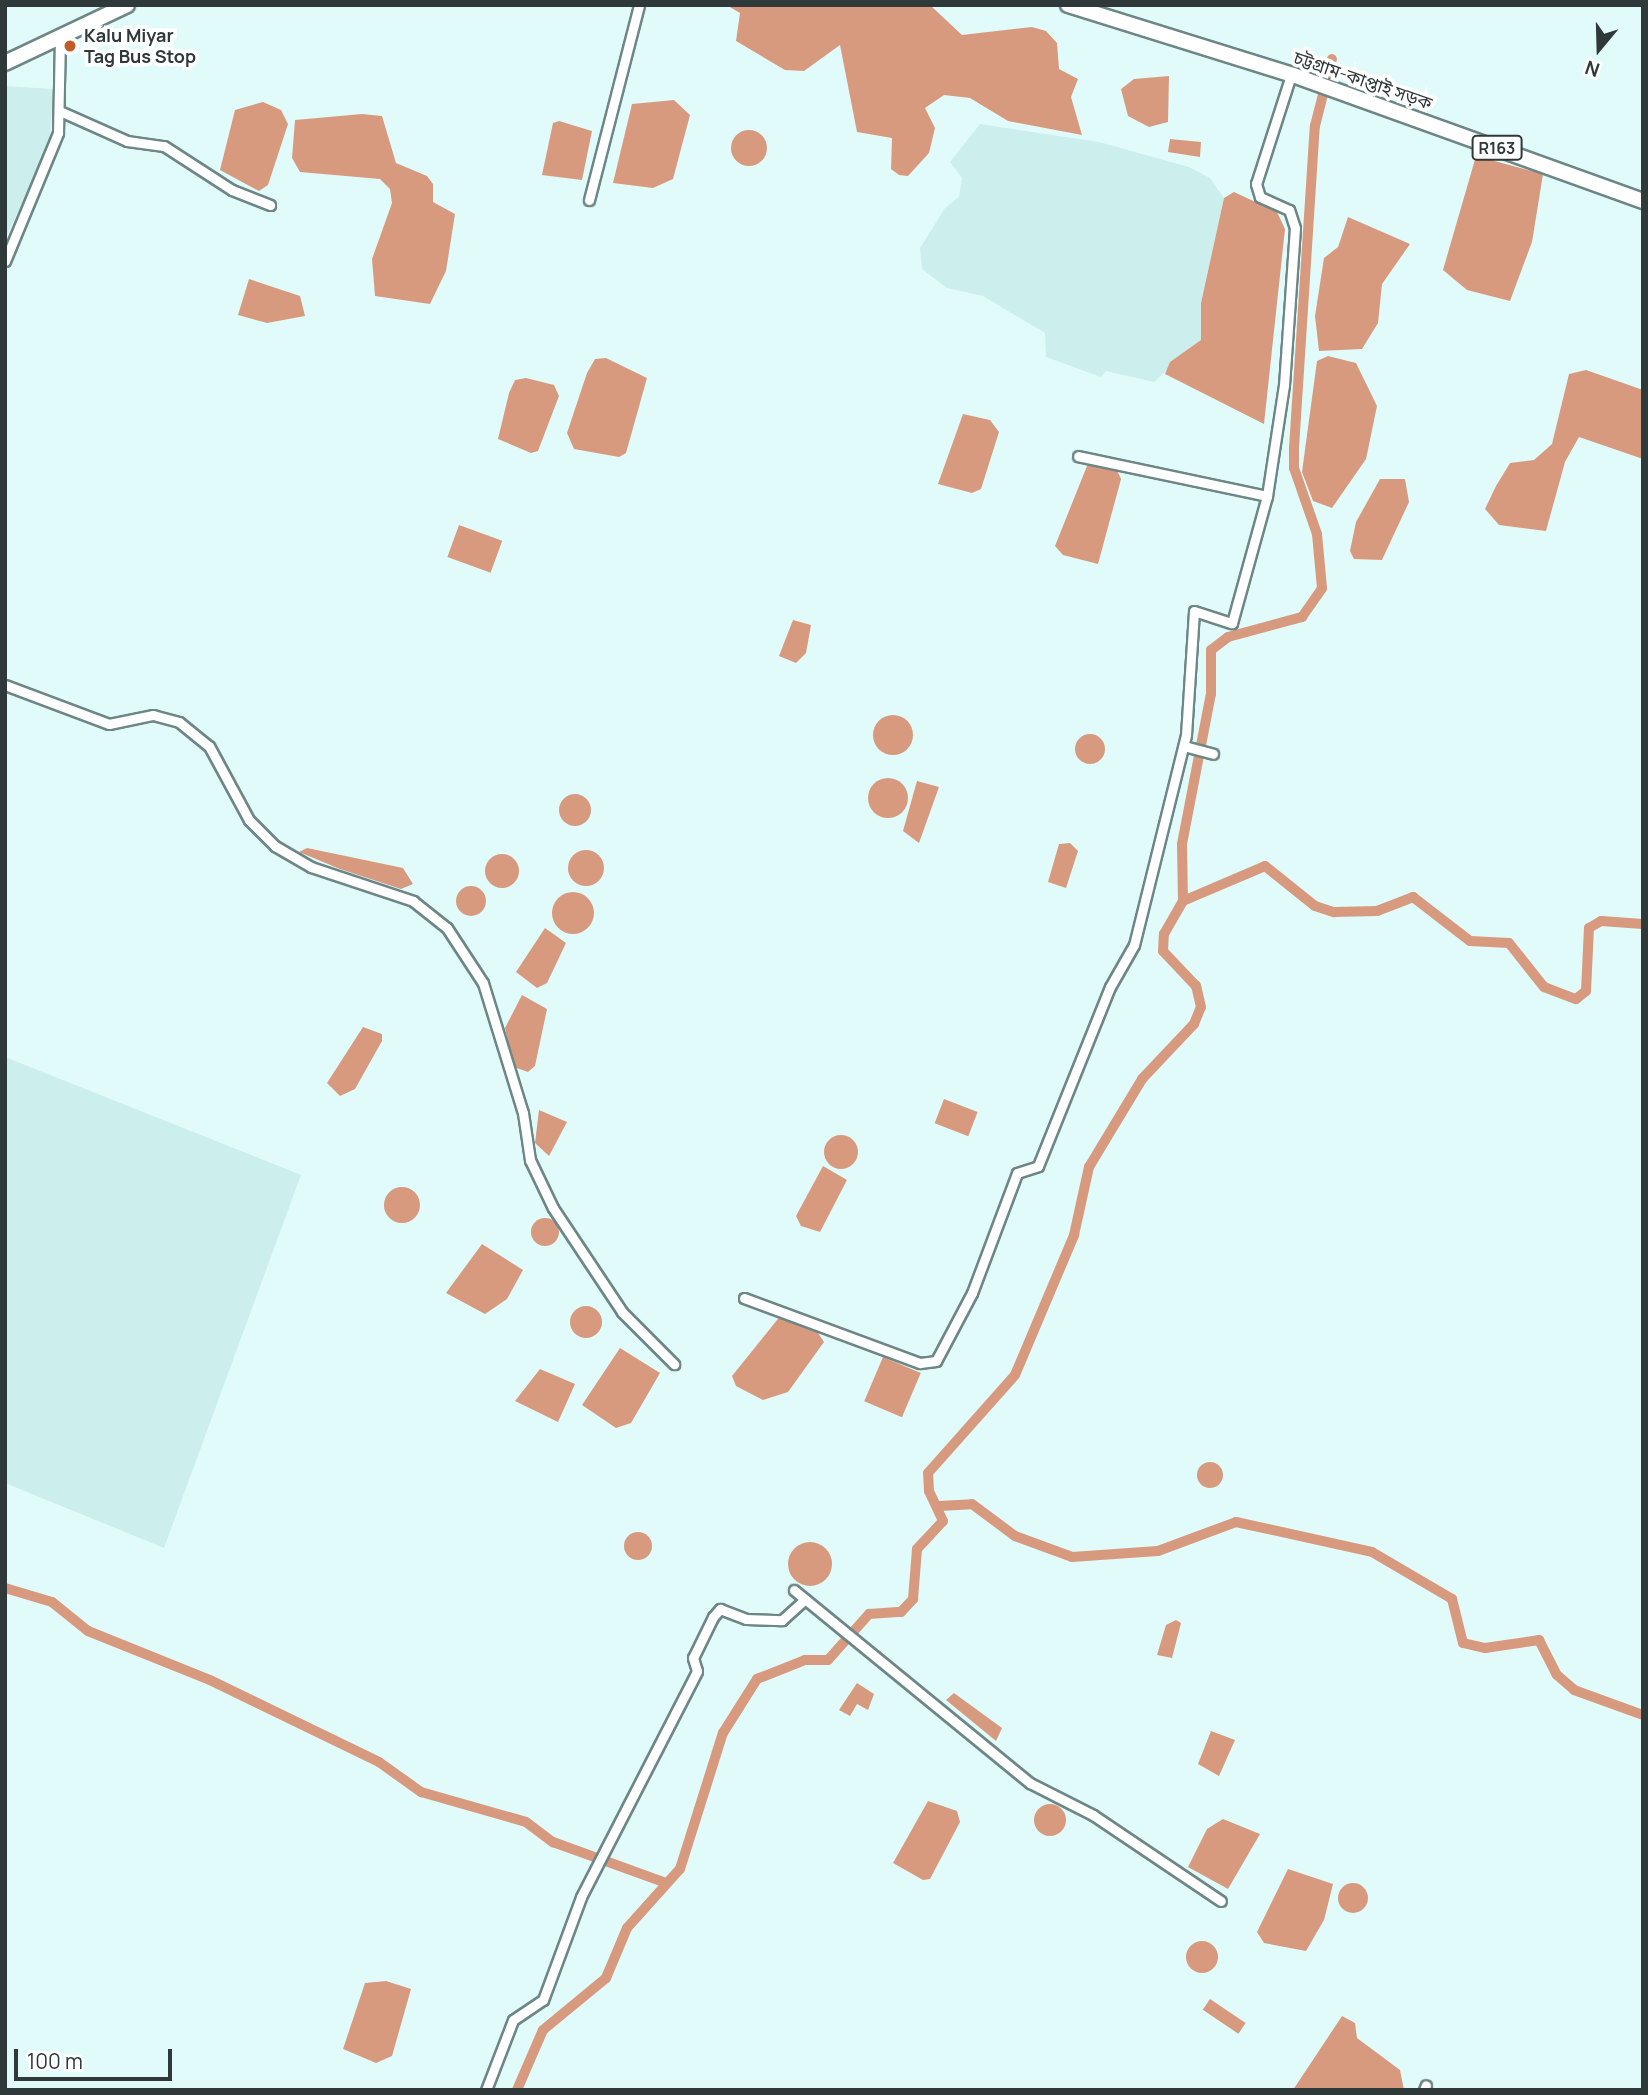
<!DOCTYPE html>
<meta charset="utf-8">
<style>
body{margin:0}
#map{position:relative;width:1648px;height:2095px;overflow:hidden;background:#e1fbfb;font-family:Manrope,"Noto Sans Bengali",sans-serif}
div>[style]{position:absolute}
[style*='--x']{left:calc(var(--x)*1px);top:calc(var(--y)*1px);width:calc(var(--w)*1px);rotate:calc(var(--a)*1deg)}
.built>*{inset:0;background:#ccefee}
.water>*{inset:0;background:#d79a7f;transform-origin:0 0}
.round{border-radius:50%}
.canal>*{height:10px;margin:-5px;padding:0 5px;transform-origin:5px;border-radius:5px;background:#d79a7f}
.roads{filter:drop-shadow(2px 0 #6e8686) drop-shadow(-2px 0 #6e8686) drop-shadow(0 2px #6e8686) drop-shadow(0 -2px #6e8686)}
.street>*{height:9px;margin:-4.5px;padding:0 4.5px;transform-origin:4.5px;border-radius:4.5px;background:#fff}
.primary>*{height:14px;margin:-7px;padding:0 7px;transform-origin:7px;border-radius:7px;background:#fff}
.dots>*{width:19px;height:19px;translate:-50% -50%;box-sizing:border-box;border:4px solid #fff;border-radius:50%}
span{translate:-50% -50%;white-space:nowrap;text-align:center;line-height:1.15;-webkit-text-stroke:7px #fff;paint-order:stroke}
.shield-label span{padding:2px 5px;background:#fff;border:2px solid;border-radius:5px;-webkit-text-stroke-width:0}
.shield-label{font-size:16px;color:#2f3939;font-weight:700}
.poi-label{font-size:18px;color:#2f3939;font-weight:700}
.left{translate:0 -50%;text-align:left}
.street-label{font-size:18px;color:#2f3939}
.frame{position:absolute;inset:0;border:7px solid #2f3939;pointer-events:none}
.north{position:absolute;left:1564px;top:14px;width:70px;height:70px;-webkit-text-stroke:5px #fff;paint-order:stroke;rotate:199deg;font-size:19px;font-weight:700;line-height:28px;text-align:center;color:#2f3939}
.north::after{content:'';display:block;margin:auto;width:24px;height:32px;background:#2f3939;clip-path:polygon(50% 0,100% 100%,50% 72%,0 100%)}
.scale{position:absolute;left:14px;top:2049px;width:158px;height:32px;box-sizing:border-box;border:4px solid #2f3939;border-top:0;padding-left:9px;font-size:21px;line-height:24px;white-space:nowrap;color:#2f3939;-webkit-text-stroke:5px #fff;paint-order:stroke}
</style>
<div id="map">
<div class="built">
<div style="clip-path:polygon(5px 86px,53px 89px,50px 143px,5px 239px)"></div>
<div style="clip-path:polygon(980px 124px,1099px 142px,1189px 167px,1210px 178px,1224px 198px,1201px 303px,1201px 340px,1154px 382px,1106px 371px,1101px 377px,1046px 357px,1045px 333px,983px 296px,947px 288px,922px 269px,920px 248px,945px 208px,959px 197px,962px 178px,950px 162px)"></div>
<div style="clip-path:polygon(5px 1057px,301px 1175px,164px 1548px,5px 1483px)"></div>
</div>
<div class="water">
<div style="clip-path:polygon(930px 5px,962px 35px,1032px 27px,1046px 31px,1057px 43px,1059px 69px,1078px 79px,1071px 97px,1082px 135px,1008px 121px,970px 98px,944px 95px,925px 108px,935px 128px,929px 153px,908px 176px,899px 175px,891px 169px,892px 138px,857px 132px,840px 45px,804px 71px,785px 70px,736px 41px,740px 13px,728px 6px)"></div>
<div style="clip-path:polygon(1169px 76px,1168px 122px,1149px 127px,1128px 116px,1121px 89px,1134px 79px)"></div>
<div style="clip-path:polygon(674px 100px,690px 115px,673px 179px,653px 188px,613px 183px,632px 104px)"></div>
<div style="clip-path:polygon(263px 102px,281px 110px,288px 124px,268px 185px,259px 191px,220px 170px,235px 110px)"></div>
<div style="clip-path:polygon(362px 114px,382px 116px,396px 163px,427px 176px,433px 184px,433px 202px,455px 214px,446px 271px,430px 304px,375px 296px,372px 259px,392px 203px,390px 189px,380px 179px,300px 172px,292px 158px,295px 120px)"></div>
<div style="clip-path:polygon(559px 121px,592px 131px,582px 180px,542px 175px,553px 123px)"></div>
<div class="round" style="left:731px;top:130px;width:36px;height:36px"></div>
<div style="clip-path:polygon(1170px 139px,1201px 142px,1200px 157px,1168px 152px)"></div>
<div style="clip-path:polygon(1476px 156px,1543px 174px,1532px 242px,1510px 301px,1467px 290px,1443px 270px)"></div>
<div style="clip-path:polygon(1234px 192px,1277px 212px,1285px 229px,1264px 424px,1165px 374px,1170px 362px,1201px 340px,1201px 303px,1224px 198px)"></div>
<div style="clip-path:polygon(1348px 217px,1410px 244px,1382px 284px,1378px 323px,1362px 349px,1319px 351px,1315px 316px,1324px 258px,1338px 247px)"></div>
<div style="clip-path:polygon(249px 279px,300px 296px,305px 316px,267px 323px,238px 315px)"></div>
<div style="clip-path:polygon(1328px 356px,1356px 363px,1377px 406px,1366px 459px,1332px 508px,1313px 501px,1302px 472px,1317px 361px)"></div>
<div style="clip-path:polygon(606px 358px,647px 378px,626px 453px,619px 457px,574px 449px,567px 433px,587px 373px,595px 359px)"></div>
<div style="clip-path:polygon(1586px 370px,1643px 390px,1643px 459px,1579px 437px,1565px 462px,1546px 531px,1499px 525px,1485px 509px,1496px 486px,1510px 463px,1534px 460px,1552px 444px,1569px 374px)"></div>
<div style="clip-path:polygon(526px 378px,554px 385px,559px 396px,538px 451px,531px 453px,498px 439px,509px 393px,515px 380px)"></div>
<div style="clip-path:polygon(963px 414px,990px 420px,999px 432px,981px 489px,972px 493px,938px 484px)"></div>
<div style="clip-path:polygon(1089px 461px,1117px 470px,1121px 479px,1098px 564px,1063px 555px,1055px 546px)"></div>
<div style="clip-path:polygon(1380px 479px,1405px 479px,1409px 502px,1382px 560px,1354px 559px,1350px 551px,1356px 522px)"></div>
<div style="left:459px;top:525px;width:46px;height:34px;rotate:20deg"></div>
<div style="clip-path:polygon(793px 620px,811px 625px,806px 653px,796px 663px,779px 656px)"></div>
<div class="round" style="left:873px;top:715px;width:40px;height:40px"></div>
<div class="round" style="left:1075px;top:734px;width:30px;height:30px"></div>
<div class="round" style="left:868px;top:778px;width:40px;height:40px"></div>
<div style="clip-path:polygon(917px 781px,939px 787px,919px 843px,903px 831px)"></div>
<div class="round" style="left:559px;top:794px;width:32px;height:32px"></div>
<div style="clip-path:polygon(1059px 844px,1070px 843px,1078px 851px,1066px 888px,1048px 882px)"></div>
<div style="clip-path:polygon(307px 848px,403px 868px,413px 884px,401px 889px,340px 869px,299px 852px)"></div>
<div class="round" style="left:568px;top:850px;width:36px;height:36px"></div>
<div class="round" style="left:485px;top:854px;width:34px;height:34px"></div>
<div class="round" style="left:456px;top:886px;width:30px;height:30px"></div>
<div class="round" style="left:552px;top:892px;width:42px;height:42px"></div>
<div style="clip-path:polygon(545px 928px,566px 943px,547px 983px,537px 988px,516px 972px)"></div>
<div style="clip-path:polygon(522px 995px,547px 1009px,535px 1066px,528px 1072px,514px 1067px,505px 1028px)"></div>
<div style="clip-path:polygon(363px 1027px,382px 1034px,382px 1041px,355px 1089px,340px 1096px,327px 1083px)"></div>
<div style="left:944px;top:1099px;width:36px;height:26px;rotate:21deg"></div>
<div style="clip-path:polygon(539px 1110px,567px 1122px,549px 1156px,535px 1143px)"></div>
<div class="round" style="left:824px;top:1135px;width:34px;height:34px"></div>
<div style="clip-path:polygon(823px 1166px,847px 1180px,820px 1232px,801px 1226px,796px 1216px)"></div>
<div class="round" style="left:384px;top:1187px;width:36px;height:36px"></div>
<div class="round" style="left:531px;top:1218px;width:28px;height:28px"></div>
<div style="clip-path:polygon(482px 1244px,523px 1270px,507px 1299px,485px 1314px,446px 1293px)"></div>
<div class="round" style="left:570px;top:1306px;width:32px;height:32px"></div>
<div style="clip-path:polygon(781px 1315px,814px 1327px,824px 1342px,788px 1392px,763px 1400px,736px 1386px,732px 1376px)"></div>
<div style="clip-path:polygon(620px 1348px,660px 1373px,631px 1423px,616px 1428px,582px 1405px)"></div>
<div style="left:883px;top:1357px;width:41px;height:48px;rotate:23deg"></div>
<div style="clip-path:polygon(540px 1369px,575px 1384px,558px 1422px,515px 1401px)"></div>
<div class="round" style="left:1197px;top:1462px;width:26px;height:26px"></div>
<div class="round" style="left:624px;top:1532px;width:28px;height:28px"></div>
<div class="round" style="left:788px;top:1542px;width:44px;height:44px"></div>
<div style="clip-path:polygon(1176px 1620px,1181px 1623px,1172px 1658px,1157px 1655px,1166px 1625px)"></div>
<div style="clip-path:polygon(857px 1683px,874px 1694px,868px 1710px,857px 1704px,850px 1716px,839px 1710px)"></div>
<div style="clip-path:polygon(954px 1693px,1002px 1728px,996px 1741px,946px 1700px)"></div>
<div style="clip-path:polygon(1211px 1731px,1235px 1740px,1219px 1776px,1198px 1764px)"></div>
<div style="clip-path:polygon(928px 1801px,957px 1811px,960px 1822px,930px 1879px,923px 1880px,893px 1863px)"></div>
<div class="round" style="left:1034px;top:1804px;width:32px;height:32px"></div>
<div style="clip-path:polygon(1223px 1819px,1260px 1834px,1228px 1889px,1188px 1867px,1207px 1829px)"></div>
<div style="clip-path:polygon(1288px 1869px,1333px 1884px,1324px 1920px,1306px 1951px,1264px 1943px,1257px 1932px)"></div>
<div class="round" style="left:1338px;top:1883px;width:30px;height:30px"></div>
<div class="round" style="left:1186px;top:1941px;width:32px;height:32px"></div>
<div style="clip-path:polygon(386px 1981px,411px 1989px,392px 2056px,376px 2063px,343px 2049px,365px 1983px)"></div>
<div style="left:1210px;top:1999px;width:43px;height:13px;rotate:34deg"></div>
<div style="clip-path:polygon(1342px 2016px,1355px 2023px,1357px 2038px,1400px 2070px,1404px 2090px,1293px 2090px)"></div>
</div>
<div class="canal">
<div style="--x:1183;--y:901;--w:89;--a:-23.1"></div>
<div style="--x:1265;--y:866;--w:64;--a:38.7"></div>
<div style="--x:1315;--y:906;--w:20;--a:18"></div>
<div style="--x:1334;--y:912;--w:43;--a:-1.3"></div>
<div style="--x:1377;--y:911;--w:39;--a:-21"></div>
<div style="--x:1413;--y:897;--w:72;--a:37.7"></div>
<div style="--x:1470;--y:941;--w:39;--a:3"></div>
<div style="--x:1509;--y:943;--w:56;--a:51.5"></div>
<div style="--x:1544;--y:987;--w:34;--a:21"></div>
<div style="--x:1576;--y:999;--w:13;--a:-39"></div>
<div style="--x:1586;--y:991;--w:63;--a:-87.3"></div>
<div style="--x:1589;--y:928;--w:14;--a:-30"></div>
<div style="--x:1601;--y:921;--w:42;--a:4.1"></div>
<div style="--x:939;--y:1506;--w:33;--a:-3"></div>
<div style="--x:972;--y:1504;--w:54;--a:36.7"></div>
<div style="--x:1015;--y:1536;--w:61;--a:20.2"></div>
<div style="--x:1072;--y:1557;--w:86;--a:-4"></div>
<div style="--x:1158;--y:1551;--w:83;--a:-20.4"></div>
<div style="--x:1236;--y:1522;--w:139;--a:12.4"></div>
<div style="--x:1372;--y:1552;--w:93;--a:30.4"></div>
<div style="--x:1452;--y:1599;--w:45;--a:76"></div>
<div style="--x:1463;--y:1643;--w:23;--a:13"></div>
<div style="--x:1485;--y:1648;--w:55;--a:-8.4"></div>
<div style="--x:1539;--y:1640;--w:39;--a:63"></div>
<div style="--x:1557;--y:1675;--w:23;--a:41"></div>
<div style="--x:1574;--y:1690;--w:73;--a:19.9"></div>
<div style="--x:5;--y:1588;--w:49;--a:16.6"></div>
<div style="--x:52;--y:1602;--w:46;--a:38.9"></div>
<div style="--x:88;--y:1631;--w:131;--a:21.9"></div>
<div style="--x:210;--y:1680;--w:188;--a:25.9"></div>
<div style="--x:379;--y:1762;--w:52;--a:35.5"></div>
<div style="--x:421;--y:1792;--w:109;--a:15.9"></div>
<div style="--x:526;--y:1822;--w:34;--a:37"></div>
<div style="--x:553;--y:1842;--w:120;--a:19.9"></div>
<div style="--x:517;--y:2090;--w:65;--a:-66.6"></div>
<div style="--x:543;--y:2030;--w:82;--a:-39.5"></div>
<div style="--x:606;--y:1978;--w:54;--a:-67.2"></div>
<div style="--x:627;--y:1928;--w:79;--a:-48.1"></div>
<div style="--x:680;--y:1869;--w:143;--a:-72.5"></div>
<div style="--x:723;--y:1733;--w:64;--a:-57.8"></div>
<div style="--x:757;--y:1679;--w:52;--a:-21.6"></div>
<div style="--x:805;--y:1660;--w:23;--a:0"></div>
<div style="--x:828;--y:1660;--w:62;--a:-48.3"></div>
<div style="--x:869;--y:1614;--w:32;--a:-4"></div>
<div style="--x:901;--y:1612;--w:18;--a:-47"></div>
<div style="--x:913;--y:1599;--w:50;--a:-85.4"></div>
<div style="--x:917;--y:1549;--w:38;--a:-47"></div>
<div style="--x:943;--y:1521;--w:33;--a:-115"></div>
<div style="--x:929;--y:1491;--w:18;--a:-93"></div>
<div style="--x:928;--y:1473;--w:131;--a:-48.4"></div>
<div style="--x:1015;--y:1375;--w:152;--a:-67.1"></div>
<div style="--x:1074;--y:1235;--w:70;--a:-77.6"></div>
<div style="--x:1089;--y:1167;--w:103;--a:-58.9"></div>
<div style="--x:1142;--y:1079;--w:76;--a:-46.6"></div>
<div style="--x:1194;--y:1024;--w:18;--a:-68"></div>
<div style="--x:1201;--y:1007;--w:22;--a:-103"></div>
<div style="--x:1196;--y:986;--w:48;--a:-133.3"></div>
<div style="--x:1163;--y:951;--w:17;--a:-87"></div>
<div style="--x:1164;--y:934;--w:38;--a:-60"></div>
<div style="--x:1183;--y:901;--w:57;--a:-91"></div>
<div style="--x:1182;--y:844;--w:153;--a:-79.1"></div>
<div style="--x:1211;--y:694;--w:44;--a:-90"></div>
<div style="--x:1211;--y:650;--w:21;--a:-37"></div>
<div style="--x:1228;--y:637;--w:77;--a:-15.1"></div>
<div style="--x:1302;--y:617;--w:35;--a:-55"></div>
<div style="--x:1322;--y:588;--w:54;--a:-95.3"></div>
<div style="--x:1317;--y:534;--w:70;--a:-109.2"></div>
<div style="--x:1294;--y:468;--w:20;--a:-90"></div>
<div style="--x:1294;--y:448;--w:323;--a:-86.3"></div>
<div style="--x:1315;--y:126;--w:69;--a:-75.8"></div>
</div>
<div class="roads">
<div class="street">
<div style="--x:62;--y:112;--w:71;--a:24"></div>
<div style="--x:127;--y:141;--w:37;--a:8"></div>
<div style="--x:164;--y:146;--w:81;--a:32.9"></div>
<div style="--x:232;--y:190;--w:41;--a:21.5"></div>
<div style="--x:589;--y:200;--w:201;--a:-75.6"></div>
<div style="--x:5;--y:261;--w:139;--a:-67.5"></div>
<div style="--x:58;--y:133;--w:92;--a:-88.8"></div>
<div style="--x:1267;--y:496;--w:112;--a:-81.3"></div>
<div style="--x:1284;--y:385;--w:157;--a:-86"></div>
<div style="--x:1295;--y:228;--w:19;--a:-108"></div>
<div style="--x:1289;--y:210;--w:32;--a:-156"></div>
<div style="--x:1260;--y:197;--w:14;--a:-107"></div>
<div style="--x:1256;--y:184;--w:114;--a:-72.2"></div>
<div style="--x:5;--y:685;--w:111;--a:20.6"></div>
<div style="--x:109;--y:724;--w:45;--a:-11.6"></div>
<div style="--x:153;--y:715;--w:27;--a:15"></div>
<div style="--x:179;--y:722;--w:38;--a:39"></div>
<div style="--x:209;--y:746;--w:84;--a:61.6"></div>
<div style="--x:249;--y:820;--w:37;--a:45"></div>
<div style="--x:275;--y:846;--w:42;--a:30.3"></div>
<div style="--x:311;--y:867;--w:108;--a:18.4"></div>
<div style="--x:413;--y:901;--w:43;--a:38.5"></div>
<div style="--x:447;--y:928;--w:66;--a:56.8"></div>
<div style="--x:483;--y:983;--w:136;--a:72.9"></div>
<div style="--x:523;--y:1113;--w:48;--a:81.5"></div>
<div style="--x:530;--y:1160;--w:53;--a:64.4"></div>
<div style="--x:553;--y:1208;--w:125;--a:56.4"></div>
<div style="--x:622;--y:1312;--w:74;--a:45"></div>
<div style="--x:1184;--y:746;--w:30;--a:15"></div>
<div style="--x:744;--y:1298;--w:188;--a:20.3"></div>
<div style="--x:920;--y:1363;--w:16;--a:-7"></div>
<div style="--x:936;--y:1361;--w:77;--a:-62.1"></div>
<div style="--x:972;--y:1293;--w:128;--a:-69.4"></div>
<div style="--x:1017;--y:1173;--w:22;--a:-18"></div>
<div style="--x:1038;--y:1166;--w:193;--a:-68.1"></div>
<div style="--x:1110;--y:987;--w:48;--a:-60.3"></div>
<div style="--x:1134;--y:945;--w:216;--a:-76.1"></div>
<div style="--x:1186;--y:735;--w:124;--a:-86.3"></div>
<div style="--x:1194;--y:611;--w:40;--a:18"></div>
<div style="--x:1232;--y:623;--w:132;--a:-74.6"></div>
<div style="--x:1267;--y:496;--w:193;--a:-168.1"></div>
<div style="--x:794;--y:1590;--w:305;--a:39.3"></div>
<div style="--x:1030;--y:1783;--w:71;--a:26.9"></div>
<div style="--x:1093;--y:1815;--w:154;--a:33.9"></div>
<div style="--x:486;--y:2090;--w:75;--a:-68.9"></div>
<div style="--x:513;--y:2020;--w:36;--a:-34"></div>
<div style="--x:543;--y:2000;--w:110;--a:-69.7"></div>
<div style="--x:581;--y:1897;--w:254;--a:-62.8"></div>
<div style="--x:697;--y:1671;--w:14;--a:-107"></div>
<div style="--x:693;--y:1658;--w:46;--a:-64"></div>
<div style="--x:713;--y:1617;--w:11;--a:-49"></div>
<div style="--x:720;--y:1609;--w:28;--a:21"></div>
<div style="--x:746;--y:1619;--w:36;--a:2"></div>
<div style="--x:782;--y:1620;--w:31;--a:-42"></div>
<div style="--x:1424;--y:2090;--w:5;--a:-68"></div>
</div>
<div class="primary">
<div style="--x:1068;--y:5;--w:236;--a:17.3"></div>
<div style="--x:1293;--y:75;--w:372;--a:19.8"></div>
<div style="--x:5;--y:63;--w:135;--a:-25.4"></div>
</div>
</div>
<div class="dots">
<div style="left:70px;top:46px;background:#bf5b27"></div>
</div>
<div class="shield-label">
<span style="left:1497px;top:148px">R163</span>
</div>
<div class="poi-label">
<span class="left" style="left:84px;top:46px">Kalu Miyar<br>Tag Bus Stop</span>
</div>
<div class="street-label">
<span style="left:1363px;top:80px;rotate:19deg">চট্টগ্রাম-কাপ্তাই সড়ক</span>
</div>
<div class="frame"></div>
<div class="north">N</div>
<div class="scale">100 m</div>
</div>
